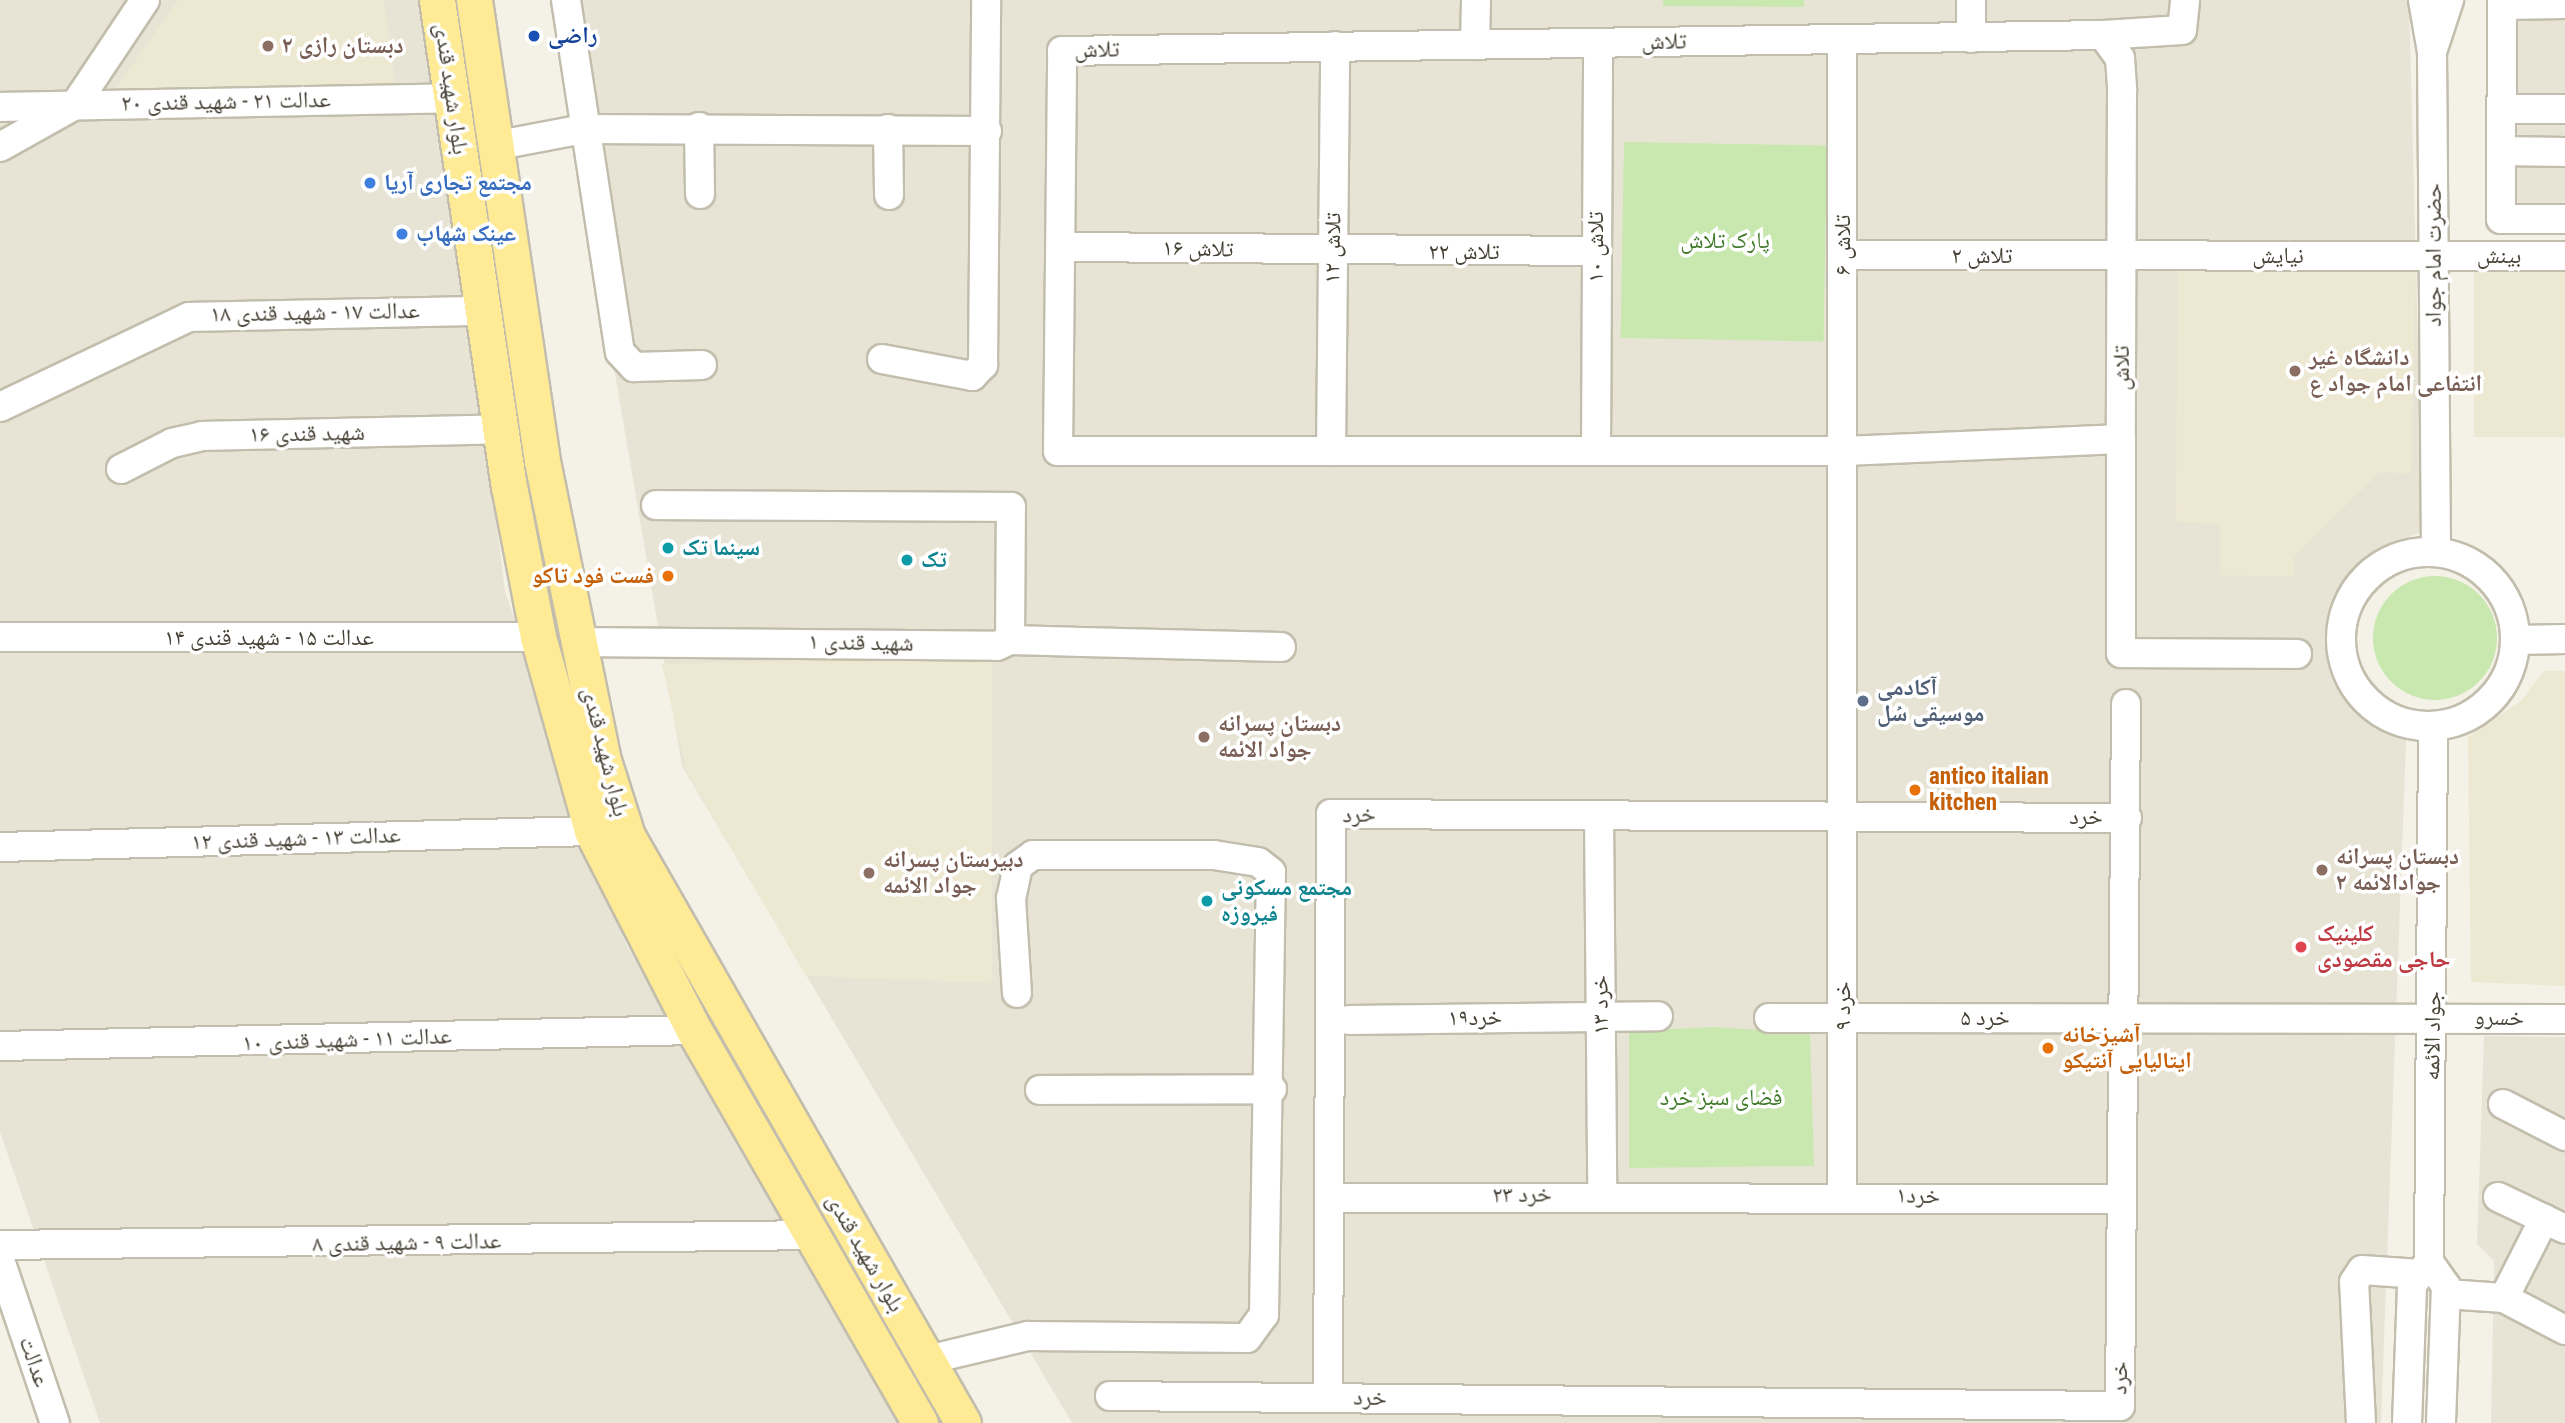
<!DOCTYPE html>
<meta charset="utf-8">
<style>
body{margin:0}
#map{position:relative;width:2565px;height:1423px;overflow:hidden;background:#f4f1e7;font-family:"Roboto Condensed","Noto Naskh Arabic",sans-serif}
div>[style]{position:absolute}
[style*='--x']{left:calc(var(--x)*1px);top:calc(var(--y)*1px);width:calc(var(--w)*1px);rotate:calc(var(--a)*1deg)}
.residential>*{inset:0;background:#e8e4d5;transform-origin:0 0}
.education>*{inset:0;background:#ede8d1;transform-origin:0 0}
.green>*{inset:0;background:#c9e8af;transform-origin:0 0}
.round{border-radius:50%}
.roads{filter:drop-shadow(2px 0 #c2bdac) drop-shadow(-2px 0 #c2bdac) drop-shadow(0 2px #c2bdac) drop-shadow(0 -2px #c2bdac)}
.minor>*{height:28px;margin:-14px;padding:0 14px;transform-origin:14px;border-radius:14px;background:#fff}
.minor>.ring{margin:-14px;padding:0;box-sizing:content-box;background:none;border:28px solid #fff;border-radius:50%}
.major>*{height:35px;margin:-17.5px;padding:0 17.5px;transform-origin:17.5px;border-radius:17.5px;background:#ffeb95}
.dots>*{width:19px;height:19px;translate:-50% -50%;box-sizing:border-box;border:4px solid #fff;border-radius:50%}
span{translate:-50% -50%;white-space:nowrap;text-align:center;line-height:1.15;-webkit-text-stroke:7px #fff;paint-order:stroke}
.transit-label{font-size:23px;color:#164399;font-weight:700}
.left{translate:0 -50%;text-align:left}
.street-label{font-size:23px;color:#474236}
.education-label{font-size:23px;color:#785e54;font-weight:700}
.shop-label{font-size:23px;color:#366cbe;font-weight:700}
.park-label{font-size:23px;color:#3f7a28}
.culture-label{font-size:23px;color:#0d838f;font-weight:700}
.food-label{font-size:23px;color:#c56008;font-weight:700}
.right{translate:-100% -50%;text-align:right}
.service-label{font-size:23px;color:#4e5e75;font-weight:700}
.health-label{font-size:23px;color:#be3a42;font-weight:700}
</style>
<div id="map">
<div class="residential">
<div style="clip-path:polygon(0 0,433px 0,505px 591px,626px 944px,904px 1423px,100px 1423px,0 1132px)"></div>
<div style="clip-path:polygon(551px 0,2409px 0,2423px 531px,2390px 545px,2367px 565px,2352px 592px,2346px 622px,2350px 652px,2364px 679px,2407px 716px,2381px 1423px,1072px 1423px,682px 766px)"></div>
<div style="left:2487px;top:0;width:78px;height:208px"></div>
<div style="clip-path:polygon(2484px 1036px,2565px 1037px,2565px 1423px,2491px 1423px,2494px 1261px,2477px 1244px)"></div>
</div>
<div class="education">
<div style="clip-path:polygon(178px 0,384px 0,396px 93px,114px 91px)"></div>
<div style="clip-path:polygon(2178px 256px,2406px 260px,2416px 270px,2411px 474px,2380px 472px,2294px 557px,2293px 577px,2220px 575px,2220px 525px,2176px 521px)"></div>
<div style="left:2474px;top:269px;width:91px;height:168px"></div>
<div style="clip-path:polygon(992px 657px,992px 983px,806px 976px,686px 770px,662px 664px)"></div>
<div style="clip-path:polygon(2544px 671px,2565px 671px,2565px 986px,2471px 982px,2468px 737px,2521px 701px)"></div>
</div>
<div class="green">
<div style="clip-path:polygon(1663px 0,1804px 0,1804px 7px,1663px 6px)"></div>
<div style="left:1624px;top:142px;width:203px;height:196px;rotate:1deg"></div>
<div class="round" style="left:2373px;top:576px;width:124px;height:124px"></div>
<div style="clip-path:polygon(1714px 1027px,1810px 1033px,1814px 1166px,1629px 1168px,1629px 1031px)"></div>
</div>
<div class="roads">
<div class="minor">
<div style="--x:566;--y:0;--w:356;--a:81.3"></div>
<div style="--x:620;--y:352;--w:21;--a:47"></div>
<div style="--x:634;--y:367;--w:68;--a:-1.7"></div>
<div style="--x:2423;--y:0;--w:53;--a:80.2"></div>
<div style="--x:2432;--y:52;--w:500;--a:89.54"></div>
<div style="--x:2502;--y:0;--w:5;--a:90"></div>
<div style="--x:2502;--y:5;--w:63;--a:-0.9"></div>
<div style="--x:2502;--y:5;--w:214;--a:90.3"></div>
<div style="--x:2501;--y:219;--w:64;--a:0"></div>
<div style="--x:2103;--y:35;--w:79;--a:-3.6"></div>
<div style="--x:2182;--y:30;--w:30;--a:-84"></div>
<div style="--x:1971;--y:38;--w:38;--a:-90"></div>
<div style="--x:1842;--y:39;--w:1156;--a:90"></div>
<div style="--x:1475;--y:45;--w:45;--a:-88.7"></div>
<div style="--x:2433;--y:49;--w:52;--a:-71.9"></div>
<div style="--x:0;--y:107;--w:452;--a:-1.1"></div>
<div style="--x:2501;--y:109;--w:64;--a:0"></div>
<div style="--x:699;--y:127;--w:67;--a:89.1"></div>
<div style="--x:888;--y:129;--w:66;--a:89.1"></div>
<div style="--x:499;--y:145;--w:86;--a:-10.7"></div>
<div style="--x:584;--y:129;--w:403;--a:0.3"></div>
<div style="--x:0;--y:147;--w:86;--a:-29.2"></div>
<div style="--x:75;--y:105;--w:126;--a:-56.3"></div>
<div style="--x:2501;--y:151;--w:64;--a:0.9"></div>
<div style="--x:1062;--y:247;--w:533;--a:0.43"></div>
<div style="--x:1843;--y:255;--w:722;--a:0.08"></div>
<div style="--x:882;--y:359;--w:92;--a:10.7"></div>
<div style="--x:972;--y:376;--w:16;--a:-45"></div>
<div style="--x:983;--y:365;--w:365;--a:-89.5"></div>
<div style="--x:0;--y:407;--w:209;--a:-25.5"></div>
<div style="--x:189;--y:317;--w:294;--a:-1.2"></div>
<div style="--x:2121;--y:439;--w:277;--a:177.5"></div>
<div style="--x:1844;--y:451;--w:786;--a:180"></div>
<div style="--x:1058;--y:451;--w:400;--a:-89.4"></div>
<div style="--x:1062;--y:51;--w:1041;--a:-0.88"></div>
<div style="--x:2103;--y:35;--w:29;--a:54"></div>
<div style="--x:2120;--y:58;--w:32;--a:86"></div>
<div style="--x:2122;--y:90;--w:349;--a:90.2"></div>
<div style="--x:2121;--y:439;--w:214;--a:90"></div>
<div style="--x:2121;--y:653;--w:176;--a:0.3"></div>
<div style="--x:1331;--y:451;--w:405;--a:-89.4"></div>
<div style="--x:1596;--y:451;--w:408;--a:-89.7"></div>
<div style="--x:121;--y:469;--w:57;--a:-27"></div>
<div style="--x:172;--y:443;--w:31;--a:-13"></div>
<div style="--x:202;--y:436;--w:299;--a:-1.3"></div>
<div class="ring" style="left:2341px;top:552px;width:146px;height:146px"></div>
<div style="--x:0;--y:637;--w:538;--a:0"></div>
<div style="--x:1010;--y:640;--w:271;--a:1.5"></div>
<div style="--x:2516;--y:640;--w:49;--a:-1.2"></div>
<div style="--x:578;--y:642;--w:419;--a:0.5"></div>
<div style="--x:997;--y:646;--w:14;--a:-25"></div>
<div style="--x:1010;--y:640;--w:133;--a:-89.6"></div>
<div style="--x:1011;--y:507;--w:355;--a:-179.7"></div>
<div style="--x:1599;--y:815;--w:379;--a:89.5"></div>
<div style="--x:0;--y:847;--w:592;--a:-1.55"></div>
<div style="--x:1769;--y:1018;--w:796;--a:0.07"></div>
<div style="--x:1349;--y:1020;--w:309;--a:-0.7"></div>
<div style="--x:0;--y:1046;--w:694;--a:-1.32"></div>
<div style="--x:1040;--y:1090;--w:232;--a:-0.2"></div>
<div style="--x:2503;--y:1104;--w:70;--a:27.3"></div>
<div style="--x:2498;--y:1197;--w:74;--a:25.5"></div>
<div style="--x:1329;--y:1198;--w:793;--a:0.07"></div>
<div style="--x:0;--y:1245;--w:814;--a:-0.7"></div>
<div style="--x:0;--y:1260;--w:172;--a:71.4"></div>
<div style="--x:2429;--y:1262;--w:536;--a:-89.57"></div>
<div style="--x:2446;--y:1294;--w:58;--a:3.9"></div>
<div style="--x:2504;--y:1298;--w:69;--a:27.7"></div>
<div style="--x:2504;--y:1298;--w:89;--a:-63.1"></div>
<div style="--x:927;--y:1360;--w:104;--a:-13.4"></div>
<div style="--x:1028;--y:1336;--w:219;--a:0.5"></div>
<div style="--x:1247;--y:1338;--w:29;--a:-54"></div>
<div style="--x:1264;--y:1315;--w:443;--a:-89.1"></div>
<div style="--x:1271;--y:872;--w:16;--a:-142"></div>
<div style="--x:1258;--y:862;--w:45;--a:-171"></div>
<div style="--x:1214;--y:855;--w:181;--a:180"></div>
<div style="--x:1033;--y:855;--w:19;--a:144"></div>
<div style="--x:1018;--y:866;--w:33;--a:102"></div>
<div style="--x:1011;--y:898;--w:95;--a:86.4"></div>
<div style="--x:1110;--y:1396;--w:1010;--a:0.57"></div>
<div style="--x:2120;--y:1406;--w:702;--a:-89.51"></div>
<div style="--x:1328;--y:1397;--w:583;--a:-89.71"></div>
<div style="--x:1331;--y:814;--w:796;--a:0.29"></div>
<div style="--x:2361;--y:1423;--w:141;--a:-92.8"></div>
<div style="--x:2354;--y:1282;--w:14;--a:-56"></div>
<div style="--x:2362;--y:1270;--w:58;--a:3.9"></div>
<div style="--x:2407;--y:1423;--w:138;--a:-87.9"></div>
<div style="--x:2412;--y:1285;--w:29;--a:-54"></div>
<div style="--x:2429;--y:1262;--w:29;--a:55"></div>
<div style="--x:2446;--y:1286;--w:137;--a:92.1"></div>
</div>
<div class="major">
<div style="--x:437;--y:0;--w:491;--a:81.6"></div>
<div style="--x:509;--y:486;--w:154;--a:79.1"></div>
<div style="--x:538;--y:637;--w:201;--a:74.4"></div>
<div style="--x:592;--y:831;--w:224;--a:62.9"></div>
<div style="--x:694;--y:1030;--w:453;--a:60.1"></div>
<div style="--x:474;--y:0;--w:466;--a:81.6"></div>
<div style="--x:542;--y:461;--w:302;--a:78.5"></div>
<div style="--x:602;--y:757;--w:83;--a:72.4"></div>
<div style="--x:627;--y:836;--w:676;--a:60.21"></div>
</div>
</div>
<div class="dots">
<div style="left:534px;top:36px;background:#1a4fb4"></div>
<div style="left:268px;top:46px;background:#8d6e63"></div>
<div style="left:370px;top:183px;background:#3f7fe0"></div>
<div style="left:402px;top:234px;background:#3f7fe0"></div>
<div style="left:2295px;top:371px;background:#8d6e63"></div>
<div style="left:668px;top:548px;background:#0f9aa8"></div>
<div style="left:907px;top:560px;background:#0f9aa8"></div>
<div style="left:668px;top:576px;background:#e8710a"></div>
<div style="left:1863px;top:701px;background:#5c6f8a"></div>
<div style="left:1204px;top:737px;background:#8d6e63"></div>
<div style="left:1915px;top:790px;background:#e8710a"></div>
<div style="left:2322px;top:870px;background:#8d6e63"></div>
<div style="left:869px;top:873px;background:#8d6e63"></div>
<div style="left:1207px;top:901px;background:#0f9aa8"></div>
<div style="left:2301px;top:947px;background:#e0444e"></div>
<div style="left:2048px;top:1048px;background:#e8710a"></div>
</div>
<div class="transit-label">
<span class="left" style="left:548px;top:36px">راضی</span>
</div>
<div class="street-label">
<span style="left:1664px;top:42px;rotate:-1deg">تلاش</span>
<span style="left:1097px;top:50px;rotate:-1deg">تلاش</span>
<span style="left:451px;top:89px;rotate:82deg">بلوار شهید قندی</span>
<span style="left:226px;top:102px;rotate:-1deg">عدالت ۲۱ - شهید قندی ۲۰</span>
<span style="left:1843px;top:245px;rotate:-90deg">تلاش ۶</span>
<span style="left:1596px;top:247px;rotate:-90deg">تلاش ۱۰</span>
<span style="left:1333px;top:248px;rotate:-89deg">تلاش ۱۲</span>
<span style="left:1198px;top:249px;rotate:1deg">تلاش ۱۶</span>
<span style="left:1464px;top:252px">تلاش ۲۲</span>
<span style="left:2434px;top:255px;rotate:-90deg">حضرت امام جواد</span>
<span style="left:1982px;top:256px">تلاش ۲</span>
<span style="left:2278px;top:256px">نیایش</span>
<span style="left:2499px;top:256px">بینش</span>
<span style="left:315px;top:313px;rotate:-1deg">عدالت ۱۷ - شهید قندی ۱۸</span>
<span style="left:2122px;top:368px;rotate:-90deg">تلاش</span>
<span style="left:307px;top:434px;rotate:-1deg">شهید قندی ۱۶</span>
<span style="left:269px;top:638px">عدالت ۱۵ - شهید قندی ۱۴</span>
<span style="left:861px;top:643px;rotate:1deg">شهيد قندی ۱</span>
<span style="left:605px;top:752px;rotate:76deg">بلوار شهید قندی</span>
<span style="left:1359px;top:815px;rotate:-2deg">خرد</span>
<span style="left:2086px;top:817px">خرد</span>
<span style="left:296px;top:839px;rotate:-2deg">عدالت ۱۳ - شهید قندی ۱۲</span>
<span style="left:1601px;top:1005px;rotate:-91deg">خرد ۱۳</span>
<span style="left:1843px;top:1006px;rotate:-90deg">خرد ۹</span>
<span style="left:1475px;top:1018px;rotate:-1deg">خرد۱۹</span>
<span style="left:1985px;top:1018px">خرد ۵</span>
<span style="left:2499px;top:1018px;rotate:1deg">خسرو</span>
<span style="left:2433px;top:1036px;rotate:-89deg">جواد الائمه</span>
<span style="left:347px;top:1040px;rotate:-2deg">عدالت ۱۱ - شهید قندی ۱۰</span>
<span style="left:1522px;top:1195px;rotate:-1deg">خرد ۲۳</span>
<span style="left:1918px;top:1196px;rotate:1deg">خرد۱</span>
<span style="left:407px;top:1243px;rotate:-1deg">عدالت ۹ - شهید قندی ۸</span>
<span style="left:865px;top:1253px;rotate:60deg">بلوار شهید قندی</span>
<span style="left:34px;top:1362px;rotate:71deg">عدالت</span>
<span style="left:2120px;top:1378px;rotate:-88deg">خرد</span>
<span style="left:1370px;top:1398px;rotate:1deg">خرد</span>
</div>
<div class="education-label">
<span class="left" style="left:282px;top:46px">دبستان رازی ۲</span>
<span class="left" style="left:2309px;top:371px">دانشگاه غیر<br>انتفاعی امام جواد ع</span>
<span class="left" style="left:1218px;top:737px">دبستان پسرانه<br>جواد الائمه</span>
<span class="left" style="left:2336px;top:870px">دبستان پسرانه<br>جوادالائمه ۲</span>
<span class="left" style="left:883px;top:873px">دبیرستان پسرانه<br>جواد الائمه</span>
</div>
<div class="shop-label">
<span class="left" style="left:384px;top:183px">مجتمع تجاری آریا</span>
<span class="left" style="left:416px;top:234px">عینک شهاب</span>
</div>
<div class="park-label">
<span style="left:1725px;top:241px">پارک تلاش</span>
<span style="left:1721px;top:1098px">فضای سبز خرد</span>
</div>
<div class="culture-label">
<span class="left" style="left:682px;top:548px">سینما تک</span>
<span class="left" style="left:921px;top:560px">تک</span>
<span class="left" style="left:1221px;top:901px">مجتمع مسکونی<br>فیروزه</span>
</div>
<div class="food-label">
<span class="right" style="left:654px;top:576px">فست فود تاکو</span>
<span class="left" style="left:1929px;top:790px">antico italian<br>kitchen</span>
<span class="left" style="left:2062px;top:1048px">آشپزخانه<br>ایتالیایی آنتیکو</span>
</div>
<div class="service-label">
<span class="left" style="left:1877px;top:701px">آکادمی<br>موسیقی سُل</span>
</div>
<div class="health-label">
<span class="left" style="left:2317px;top:947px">کلینیک<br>حاجی مقصودی</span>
</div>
</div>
